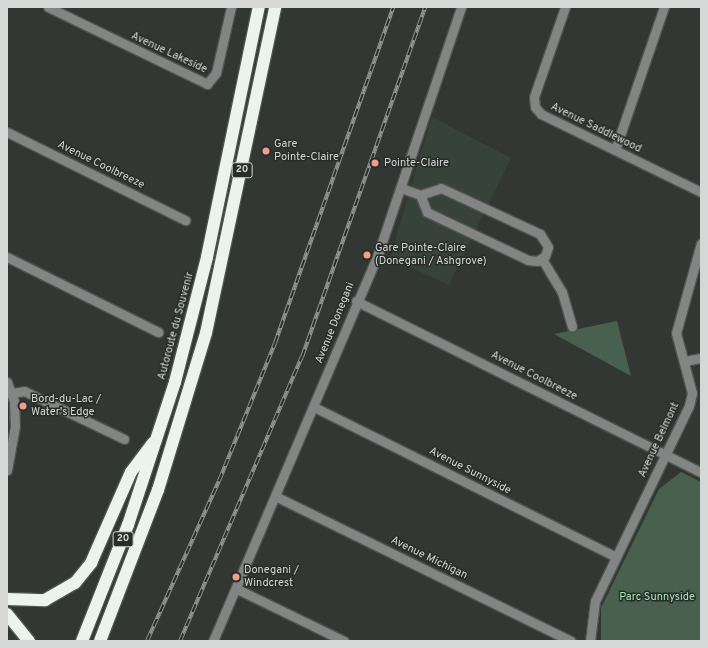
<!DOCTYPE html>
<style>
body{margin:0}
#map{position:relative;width:708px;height:648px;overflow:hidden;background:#323733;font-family:Overpass,sans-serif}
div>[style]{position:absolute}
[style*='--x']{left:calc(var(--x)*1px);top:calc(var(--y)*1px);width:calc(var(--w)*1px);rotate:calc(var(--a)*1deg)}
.built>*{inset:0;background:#37423a}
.green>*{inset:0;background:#48614e}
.roads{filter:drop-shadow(1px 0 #4f5450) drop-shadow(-1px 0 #4f5450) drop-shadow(0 1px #4f5450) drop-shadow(0 -1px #4f5450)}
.minor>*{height:9px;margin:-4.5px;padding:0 4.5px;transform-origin:4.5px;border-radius:4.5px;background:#828583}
.highway>*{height:12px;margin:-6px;padding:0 6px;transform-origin:6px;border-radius:6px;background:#ecf3ee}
.rail>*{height:4px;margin-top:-2px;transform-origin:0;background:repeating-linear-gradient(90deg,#282d29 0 8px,#929693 0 16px);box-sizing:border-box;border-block:1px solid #929693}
.dots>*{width:11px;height:11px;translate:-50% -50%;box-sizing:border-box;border:2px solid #282d29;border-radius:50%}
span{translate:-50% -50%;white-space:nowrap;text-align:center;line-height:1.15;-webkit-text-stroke:3px #282d29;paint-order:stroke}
.shield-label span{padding:1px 3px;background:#282d29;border:1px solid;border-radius:3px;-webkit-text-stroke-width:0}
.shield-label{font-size:10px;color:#d5d8d6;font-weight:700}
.street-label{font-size:11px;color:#d5d8d6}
.poi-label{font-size:11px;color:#d5d8d6}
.left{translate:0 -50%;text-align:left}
.park-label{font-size:11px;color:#a2e7b5}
.frame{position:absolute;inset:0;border:8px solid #d5d8d6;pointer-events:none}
</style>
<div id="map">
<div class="built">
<div style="clip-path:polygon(432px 117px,511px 158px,449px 285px,390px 258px)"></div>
</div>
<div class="green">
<div style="clip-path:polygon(617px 321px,631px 376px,554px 334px)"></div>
<div style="clip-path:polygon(681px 472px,701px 482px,701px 641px,601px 641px,601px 608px,659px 489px)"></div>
</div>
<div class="roads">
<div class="minor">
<div style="--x:48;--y:7;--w:177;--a:25.8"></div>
<div style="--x:207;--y:84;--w:14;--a:-51"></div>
<div style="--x:216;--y:73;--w:68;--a:-77.2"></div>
<div style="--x:565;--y:7;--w:95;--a:109"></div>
<div style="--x:534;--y:97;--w:10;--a:84"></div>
<div style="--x:535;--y:107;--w:9;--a:49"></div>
<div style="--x:541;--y:114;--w:178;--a:26"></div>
<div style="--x:7;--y:132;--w:199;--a:26.3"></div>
<div style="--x:615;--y:150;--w:151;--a:-71.1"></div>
<div style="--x:401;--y:188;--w:20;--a:20"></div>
<div style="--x:441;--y:188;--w:109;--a:24.9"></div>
<div style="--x:540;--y:234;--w:15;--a:58"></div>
<div style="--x:548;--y:247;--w:9;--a:108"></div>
<div style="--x:545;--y:256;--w:9;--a:148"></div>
<div style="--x:537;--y:261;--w:9;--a:-174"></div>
<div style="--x:528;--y:260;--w:112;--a:-154.6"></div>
<div style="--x:427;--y:212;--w:18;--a:-112"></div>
<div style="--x:420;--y:195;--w:22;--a:-18"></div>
<div style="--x:7;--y:257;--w:169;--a:26.4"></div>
<div style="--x:542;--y:259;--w:39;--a:59"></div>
<div style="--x:562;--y:292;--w:36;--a:74"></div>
<div style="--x:356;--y:301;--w:385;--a:26.4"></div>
<div style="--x:685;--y:361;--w:16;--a:-11"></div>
<div style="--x:7;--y:382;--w:20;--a:70"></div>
<div style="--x:14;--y:401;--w:25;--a:88"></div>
<div style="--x:15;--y:426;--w:45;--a:100.3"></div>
<div style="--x:12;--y:393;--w:12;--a:-9"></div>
<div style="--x:24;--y:391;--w:111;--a:25.6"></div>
<div style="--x:314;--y:407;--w:337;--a:26.4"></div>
<div style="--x:277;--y:497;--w:327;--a:26.1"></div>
<div style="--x:237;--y:589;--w:119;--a:25.9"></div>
<div style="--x:213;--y:641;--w:421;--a:-66.9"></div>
<div style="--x:378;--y:254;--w:261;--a:-71.4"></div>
<div style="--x:590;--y:641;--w:40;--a:-82.9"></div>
<div style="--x:595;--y:601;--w:216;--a:-64.3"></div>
<div style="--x:689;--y:406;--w:13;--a:-77"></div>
<div style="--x:692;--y:393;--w:62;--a:-104.9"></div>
<div style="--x:676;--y:333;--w:93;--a:-74.5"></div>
</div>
<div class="highway">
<div style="--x:7;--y:599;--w:38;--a:2"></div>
<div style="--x:45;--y:600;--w:34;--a:-30"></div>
<div style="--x:75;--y:583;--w:26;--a:-51"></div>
<div style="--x:91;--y:563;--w:99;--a:-66.3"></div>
<div style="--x:131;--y:472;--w:36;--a:-53"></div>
<div style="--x:7;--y:614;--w:35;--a:51"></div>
<div style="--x:82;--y:641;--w:125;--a:-68.4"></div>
<div style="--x:128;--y:525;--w:151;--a:-71.8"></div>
<div style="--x:175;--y:382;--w:129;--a:-75.6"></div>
<div style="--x:207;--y:257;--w:255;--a:-78.3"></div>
<div style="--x:100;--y:641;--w:162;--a:-69"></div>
<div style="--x:158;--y:490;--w:164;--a:-73"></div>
<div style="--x:206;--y:333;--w:333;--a:-78"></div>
</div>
</div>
<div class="rail">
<div style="--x:147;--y:641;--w:175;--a:-65.8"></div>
<div style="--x:219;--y:481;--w:149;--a:-67.9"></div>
<div style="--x:275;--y:343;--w:356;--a:-70.6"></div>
<div style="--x:180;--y:641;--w:309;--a:-66.8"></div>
<div style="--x:302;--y:357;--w:371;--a:-70.6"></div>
</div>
<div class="dots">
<div style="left:266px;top:151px;background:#f49d8b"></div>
<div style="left:375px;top:163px;background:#f49d8b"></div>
<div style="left:367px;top:255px;background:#f49d8b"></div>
<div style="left:23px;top:406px;background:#f49d8b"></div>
<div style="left:236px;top:577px;background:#f49d8b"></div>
</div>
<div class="shield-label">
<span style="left:242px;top:170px">20</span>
<span style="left:123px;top:539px">20</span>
</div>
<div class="street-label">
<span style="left:169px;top:53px;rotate:25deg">Avenue Lakeside</span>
<span style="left:596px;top:128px;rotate:26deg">Avenue Saddlewood</span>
<span style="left:101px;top:165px;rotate:26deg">Avenue Coolbreeze</span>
<span style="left:335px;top:323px;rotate:-68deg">Avenue Donegani</span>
<span style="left:176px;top:326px;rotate:-75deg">Autoroute du Souvenir</span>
<span style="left:534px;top:376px;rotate:27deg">Avenue Coolbreeze</span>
<span style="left:659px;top:440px;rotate:-65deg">Avenue Belmont</span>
<span style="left:470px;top:471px;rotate:27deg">Avenue Sunnyside</span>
<span style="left:429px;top:558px;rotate:26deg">Avenue Michigan</span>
</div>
<div class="poi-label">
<span class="left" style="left:274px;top:151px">Gare<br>Pointe-Claire</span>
<span class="left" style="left:384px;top:163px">Pointe-Claire</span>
<span class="left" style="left:375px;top:255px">Gare Pointe-Claire<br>(Donegani / Ashgrove)</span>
<span class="left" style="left:31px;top:406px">Bord-du-Lac /<br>Water's Edge</span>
<span class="left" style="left:244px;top:577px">Donegani /<br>Windcrest</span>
</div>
<div class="park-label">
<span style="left:657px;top:597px">Parc Sunnyside</span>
</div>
<div class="frame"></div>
</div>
